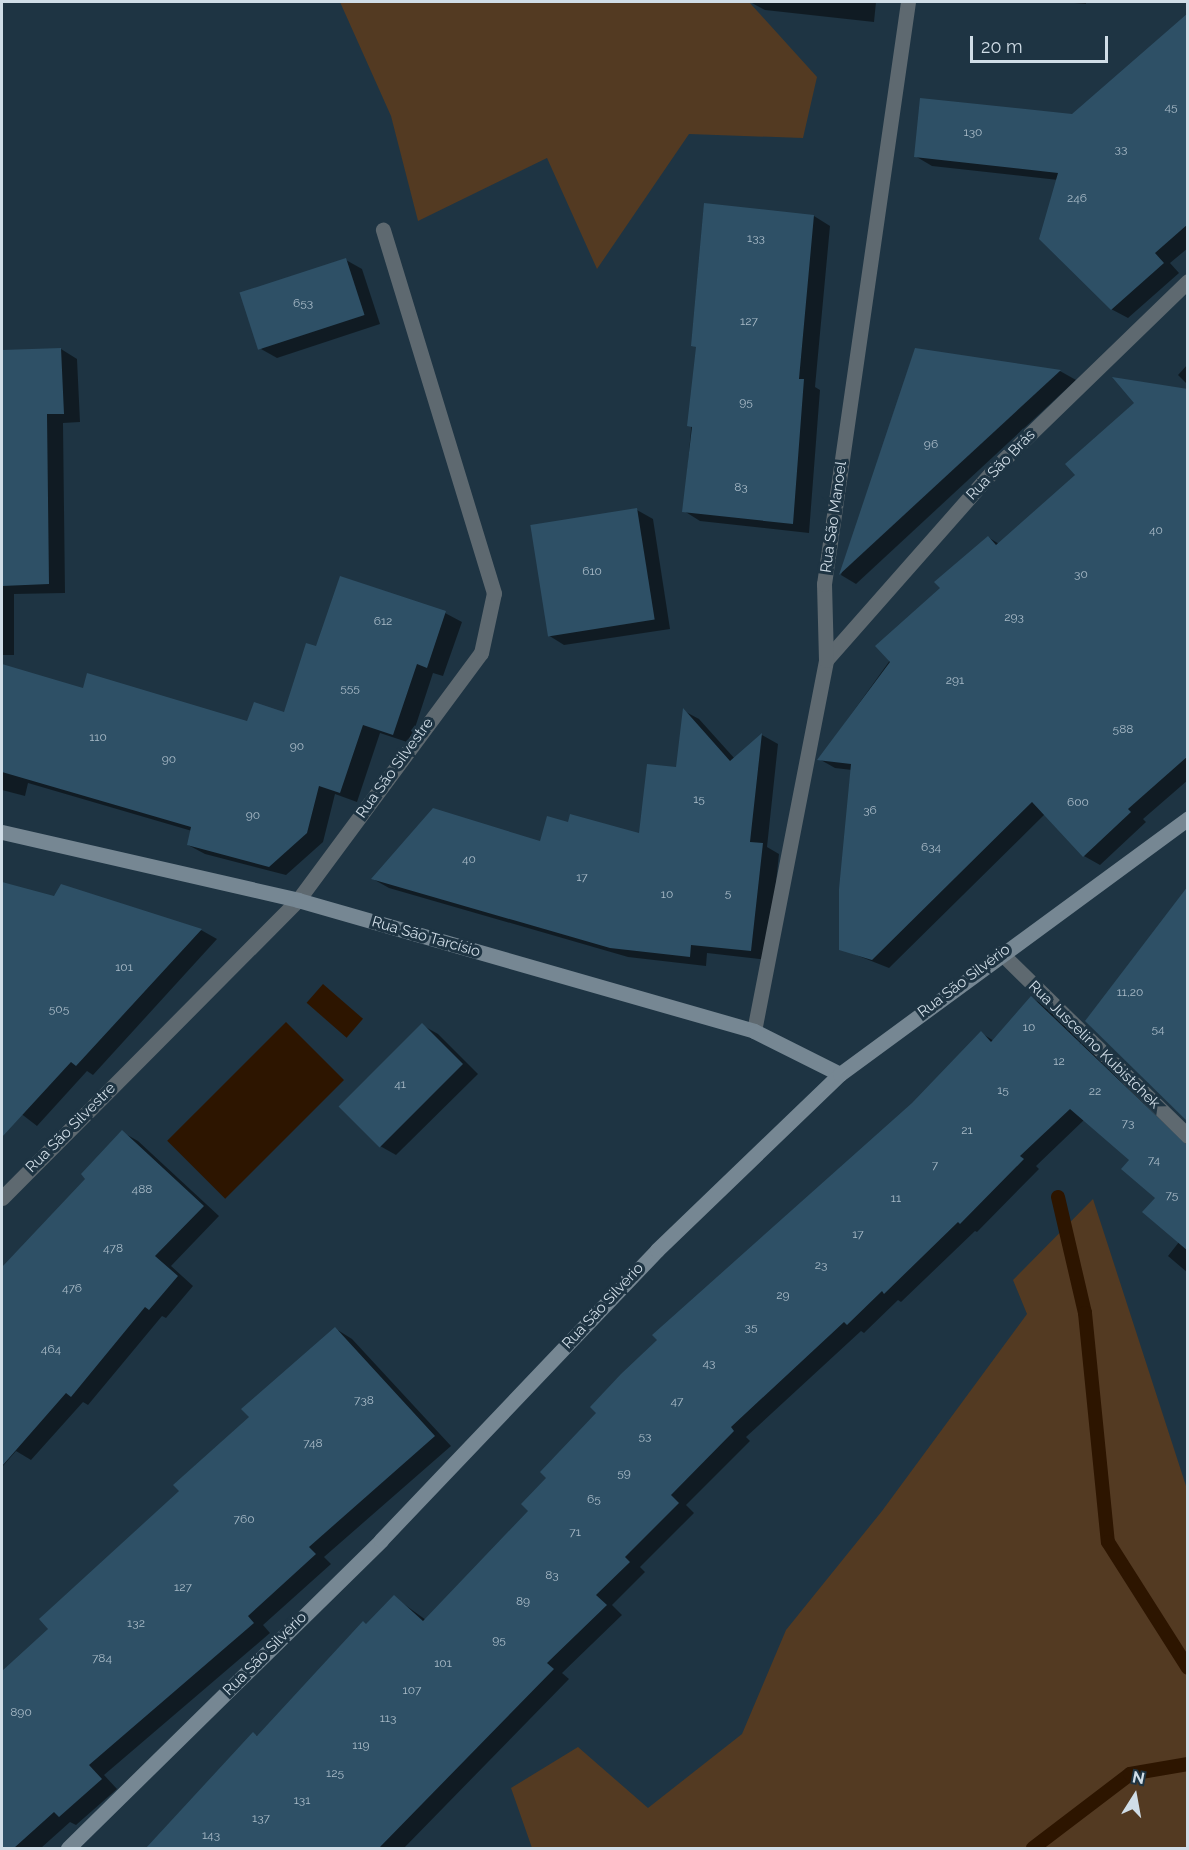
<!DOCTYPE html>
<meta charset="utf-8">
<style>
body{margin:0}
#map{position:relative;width:1189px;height:1850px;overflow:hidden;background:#1e3443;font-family:Raleway,sans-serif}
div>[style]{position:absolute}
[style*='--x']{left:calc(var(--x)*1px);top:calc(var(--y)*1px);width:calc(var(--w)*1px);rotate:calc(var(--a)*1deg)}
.green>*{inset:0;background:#533a22}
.water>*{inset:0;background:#2d1500;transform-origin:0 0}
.shadow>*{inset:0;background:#0007}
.stream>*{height:14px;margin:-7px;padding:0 7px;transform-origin:7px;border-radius:7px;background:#2d1500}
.building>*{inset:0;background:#2e5066;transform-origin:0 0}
.lane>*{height:15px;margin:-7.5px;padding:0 7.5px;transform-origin:7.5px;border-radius:7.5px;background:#5e6970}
.street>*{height:15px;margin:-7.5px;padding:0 7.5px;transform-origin:7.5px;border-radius:7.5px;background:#5e6970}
.secondary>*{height:15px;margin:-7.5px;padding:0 7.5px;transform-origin:7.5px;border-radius:7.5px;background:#768793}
span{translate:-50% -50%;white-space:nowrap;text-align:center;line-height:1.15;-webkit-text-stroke:6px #1e3443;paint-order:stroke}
.number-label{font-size:12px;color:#a8bac7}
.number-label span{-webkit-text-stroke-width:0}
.street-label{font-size:15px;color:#d0dde7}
.frame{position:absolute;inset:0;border:3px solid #d0dde7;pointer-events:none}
.north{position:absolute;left:1105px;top:1766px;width:60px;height:60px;-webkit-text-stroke:4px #1e3443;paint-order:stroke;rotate:11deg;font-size:16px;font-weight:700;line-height:24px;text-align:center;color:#d0dde7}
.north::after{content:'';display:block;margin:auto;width:21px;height:27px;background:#d0dde7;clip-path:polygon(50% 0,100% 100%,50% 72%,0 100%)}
.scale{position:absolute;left:970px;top:36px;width:138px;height:27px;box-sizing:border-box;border:3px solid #d0dde7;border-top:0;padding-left:8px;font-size:18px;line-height:21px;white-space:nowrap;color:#d0dde7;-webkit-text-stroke:4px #1e3443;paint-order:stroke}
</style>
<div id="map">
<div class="green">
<div style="clip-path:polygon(340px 2px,749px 2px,817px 77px,803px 138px,689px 134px,597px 269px,547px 158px,418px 221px,391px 116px)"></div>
<div style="clip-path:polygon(1093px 1199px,1187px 1489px,1187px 1848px,532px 1848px,511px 1788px,578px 1747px,648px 1808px,742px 1734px,786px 1630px,882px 1511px,1027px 1314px,1013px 1280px)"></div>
</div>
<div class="water">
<div style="left:323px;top:984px;width:53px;height:25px;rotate:41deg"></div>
<div style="left:286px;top:1022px;width:82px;height:168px;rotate:45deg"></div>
</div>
<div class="shadow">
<div style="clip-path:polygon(750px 2px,876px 2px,874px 22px,765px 10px)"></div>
<div style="clip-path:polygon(1063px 2px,1086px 2px,1086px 4px)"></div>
<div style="clip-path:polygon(1188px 15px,1188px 248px,1170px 263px,1179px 273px,1128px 318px,1111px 309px,1058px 180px,932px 166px,915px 156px,1073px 116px)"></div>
<div style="clip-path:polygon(814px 216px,830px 226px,815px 387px,820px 390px,809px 533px,700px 521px,684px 511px,698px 348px,692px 345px)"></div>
<div style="clip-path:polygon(346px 260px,362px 269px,380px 324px,277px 358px,261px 349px)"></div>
<div style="clip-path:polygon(61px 349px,77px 359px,80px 422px,63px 423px,65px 593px,14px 594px,14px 655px,2px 655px,2px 351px)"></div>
<div style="clip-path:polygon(916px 349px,1060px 371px,1076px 380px,856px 584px,841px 575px)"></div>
<div style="clip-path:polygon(1188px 364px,1188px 385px,1178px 375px)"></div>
<div style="clip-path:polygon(1188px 390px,1188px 780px,1143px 819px,1146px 822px,1100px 865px,1084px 856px,1045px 814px,889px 968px,841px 949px,852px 770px,835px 768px,819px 759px,942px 588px,988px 537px,999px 544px)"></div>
<div style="clip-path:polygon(637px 510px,653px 519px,670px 629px,564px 645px,548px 635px)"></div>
<div style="clip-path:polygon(445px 613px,462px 622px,443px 676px,433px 673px,410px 743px,380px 733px,357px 802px,335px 794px,323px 842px,286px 875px,205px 854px,188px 845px,192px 831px,28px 783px,25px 796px,2px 790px,2px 665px,84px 689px,248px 723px,285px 714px,317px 648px)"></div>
<div style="clip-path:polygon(684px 711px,699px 719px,735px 759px,762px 735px,778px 744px,767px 847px,779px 854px,768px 960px,707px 953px,706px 966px,628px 957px,389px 888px,373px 879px,541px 843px,569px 824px,641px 835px,678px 769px)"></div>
<div style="clip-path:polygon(2px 884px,54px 897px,62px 886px,201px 930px,217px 939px,93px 1075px,87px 1071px,37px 1126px,2px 1099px)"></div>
<div style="clip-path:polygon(1031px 998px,1048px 1007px,1188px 1144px,1188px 1273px,1168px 1256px,1179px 1242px,1157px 1198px,1131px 1160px,1084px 1120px,1036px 1166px,1039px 1169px,977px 1232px,975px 1231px,901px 1302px,898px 1300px,864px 1333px,861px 1331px,746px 1437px,750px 1441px,686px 1505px,694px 1513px,640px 1567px,645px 1572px,612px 1605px,622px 1615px,562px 1673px,569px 1679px,404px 1848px,147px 1848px,253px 1734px,258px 1736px,394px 1597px,426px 1620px,981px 1033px,994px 1041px)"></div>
<div style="clip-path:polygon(422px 1025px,438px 1034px,478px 1074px,396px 1155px,380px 1146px)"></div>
<div style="clip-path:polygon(122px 1132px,138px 1141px,219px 1216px,171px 1266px,193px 1286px,166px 1318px,162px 1316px,88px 1405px,83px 1402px,31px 1460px,16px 1451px,2px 1467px,2px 1275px,87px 1178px)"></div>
<div style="clip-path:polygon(336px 1329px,352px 1339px,451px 1446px,324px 1557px,331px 1564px,263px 1625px,270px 1633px,104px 1775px,117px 1789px,76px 1825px,70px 1822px,41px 1848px,2px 1848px,2px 1673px,50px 1629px)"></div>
</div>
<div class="stream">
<div style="--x:1058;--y:1197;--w:119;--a:76.9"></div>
<div style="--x:1085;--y:1313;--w:230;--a:84.3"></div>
<div style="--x:1108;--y:1542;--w:149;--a:57.6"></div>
<div style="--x:1033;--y:1848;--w:122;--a:-37.3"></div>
<div style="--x:1130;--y:1774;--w:59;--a:-9.8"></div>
</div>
<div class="building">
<div style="clip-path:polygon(1188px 13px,1188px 224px,1155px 253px,1164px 263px,1111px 310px,1039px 239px,1058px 173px,914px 157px,920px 98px,1072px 114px)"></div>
<div style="clip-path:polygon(704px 203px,814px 215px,799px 379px,804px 379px,793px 524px,682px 512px,692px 427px,687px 426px,696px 347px,691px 346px)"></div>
<div style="left:346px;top:258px;width:60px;height:112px;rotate:72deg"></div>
<div style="clip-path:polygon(61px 348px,64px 414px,47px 414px,49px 584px,2px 586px,2px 350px)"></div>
<div style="clip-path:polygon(915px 348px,1061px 370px,839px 575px)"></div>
<div style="clip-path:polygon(1112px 377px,1188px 389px,1188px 756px,1128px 809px,1131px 812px,1083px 857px,1032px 802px,872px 960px,839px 950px,839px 889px,851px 764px,817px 760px,890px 662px,875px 646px,940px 588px,934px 582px,988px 536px,996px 545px,1075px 475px,1065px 464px,1134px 403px)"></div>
<div style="left:637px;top:508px;width:113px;height:108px;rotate:81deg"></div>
<div style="clip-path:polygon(340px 576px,446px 611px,427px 668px,417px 664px,393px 735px,363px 725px,340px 793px,319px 786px,307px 833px,269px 867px,187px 845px,191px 827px,2px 772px,2px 664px,83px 688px,87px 673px,247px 721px,254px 702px,284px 712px,306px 643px,316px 646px)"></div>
<div style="clip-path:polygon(683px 708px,730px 761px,762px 733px,750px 842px,763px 843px,751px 951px,691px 945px,690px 957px,610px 948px,371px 879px,433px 808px,540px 841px,547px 816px,568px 822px,570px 814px,639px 833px,647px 764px,676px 767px)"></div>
<div style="clip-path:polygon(2px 882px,54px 896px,61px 884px,202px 929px,76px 1066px,71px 1062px,2px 1137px)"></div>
<div style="clip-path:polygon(1188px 886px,1188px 1122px,1085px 1021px)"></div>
<div style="clip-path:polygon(1031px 996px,1188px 1146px,1188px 1251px,1142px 1212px,1155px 1198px,1121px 1169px,1129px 1160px,1070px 1109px,1020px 1156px,1024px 1159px,960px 1224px,958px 1222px,884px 1294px,882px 1291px,847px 1325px,844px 1322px,731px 1427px,734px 1431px,671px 1495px,679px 1503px,625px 1557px,630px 1562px,596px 1595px,607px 1605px,547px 1663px,554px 1669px,379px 1848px,146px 1848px,253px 1732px,257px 1736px,363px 1621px,366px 1624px,394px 1595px,423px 1621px,528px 1511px,521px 1504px,546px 1478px,540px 1472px,596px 1413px,590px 1407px,621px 1374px,657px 1340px,652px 1335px,912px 1103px,981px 1031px,991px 1042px)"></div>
<div style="left:422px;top:1023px;width:58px;height:118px;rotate:45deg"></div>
<div style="clip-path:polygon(122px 1130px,204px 1206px,155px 1256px,178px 1276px,149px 1310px,145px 1307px,71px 1397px,66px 1393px,2px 1466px,2px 1267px,85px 1179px,81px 1174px)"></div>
<div style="clip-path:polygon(335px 1327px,435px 1436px,309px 1547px,316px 1554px,248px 1616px,254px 1623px,89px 1765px,102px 1779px,59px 1817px,54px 1812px,14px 1848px,2px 1848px,2px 1671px,48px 1629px,39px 1619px,179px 1491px,173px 1485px,249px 1417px,241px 1409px)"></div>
</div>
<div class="lane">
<div style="--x:1001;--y:953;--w:262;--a:44.4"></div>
</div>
<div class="street">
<div style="--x:826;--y:660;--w:260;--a:-48.6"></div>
<div style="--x:998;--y:465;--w:264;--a:-44.1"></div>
<div style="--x:754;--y:1031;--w:378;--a:-79"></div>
<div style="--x:826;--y:660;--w:76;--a:-91.5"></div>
<div style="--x:824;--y:584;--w:588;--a:-81.79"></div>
<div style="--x:2;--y:1198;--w:420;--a:-45.2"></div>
<div style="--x:298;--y:900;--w:307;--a:-53.5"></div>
<div style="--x:481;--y:653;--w:61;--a:-77.8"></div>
<div style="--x:494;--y:593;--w:380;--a:-107"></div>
</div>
<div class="secondary">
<div style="--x:2;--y:832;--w:304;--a:12.9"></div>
<div style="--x:298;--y:900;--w:474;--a:16"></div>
<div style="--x:754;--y:1031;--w:96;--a:26.6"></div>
<div style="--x:68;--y:1848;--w:439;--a:-44.5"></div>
<div style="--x:381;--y:1540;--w:400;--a:-46.4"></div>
<div style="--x:657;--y:1250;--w:254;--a:-43.9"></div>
<div style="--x:840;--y:1074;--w:432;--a:-36.3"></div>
</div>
<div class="number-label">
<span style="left:1171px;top:108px">45</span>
<span style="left:973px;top:133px">130</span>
<span style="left:1121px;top:150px">33</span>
<span style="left:1077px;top:199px">246</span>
<span style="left:756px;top:239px">133</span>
<span style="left:303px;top:304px">653</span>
<span style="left:749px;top:322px">127</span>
<span style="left:746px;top:403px">95</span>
<span style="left:931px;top:445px">96</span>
<span style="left:741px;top:488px">83</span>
<span style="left:1156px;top:531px">40</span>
<span style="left:592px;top:572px">610</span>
<span style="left:1081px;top:575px">30</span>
<span style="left:1014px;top:618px">293</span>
<span style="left:383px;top:622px">612</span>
<span style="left:955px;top:681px">291</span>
<span style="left:350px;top:689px">555</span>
<span style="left:1123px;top:730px">588</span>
<span style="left:98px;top:738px">110</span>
<span style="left:297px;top:747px">90</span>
<span style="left:169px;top:760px">90</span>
<span style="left:699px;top:800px">15</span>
<span style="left:1078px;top:803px">600</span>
<span style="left:870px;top:811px">36</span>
<span style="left:253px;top:816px">90</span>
<span style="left:931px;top:848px">634</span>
<span style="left:469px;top:860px">40</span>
<span style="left:582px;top:878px">17</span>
<span style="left:728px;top:894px">5</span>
<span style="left:667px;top:895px">10</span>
<span style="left:124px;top:968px">101</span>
<span style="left:1130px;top:993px">11,20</span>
<span style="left:59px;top:1010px">505</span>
<span style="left:1029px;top:1028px">10</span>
<span style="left:1158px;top:1030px">54</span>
<span style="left:1059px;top:1062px">12</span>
<span style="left:400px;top:1085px">41</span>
<span style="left:1003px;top:1091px">15</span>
<span style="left:1095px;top:1092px">22</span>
<span style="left:1128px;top:1124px">73</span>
<span style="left:967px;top:1131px">21</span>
<span style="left:1154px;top:1161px">74</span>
<span style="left:935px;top:1166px">7</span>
<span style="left:142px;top:1190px">488</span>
<span style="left:1172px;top:1196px">75</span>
<span style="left:896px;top:1199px">11</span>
<span style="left:858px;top:1235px">17</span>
<span style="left:113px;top:1249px">478</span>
<span style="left:821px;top:1266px">23</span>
<span style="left:72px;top:1289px">476</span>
<span style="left:783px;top:1296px">29</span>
<span style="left:751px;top:1328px">35</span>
<span style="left:51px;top:1350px">464</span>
<span style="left:709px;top:1364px">43</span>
<span style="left:364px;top:1401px">738</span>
<span style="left:677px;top:1402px">47</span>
<span style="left:645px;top:1437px">53</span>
<span style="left:313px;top:1444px">748</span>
<span style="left:624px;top:1474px">59</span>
<span style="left:594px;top:1500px">65</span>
<span style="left:244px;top:1520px">760</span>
<span style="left:575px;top:1533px">71</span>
<span style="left:552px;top:1576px">83</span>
<span style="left:183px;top:1588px">127</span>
<span style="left:523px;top:1602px">89</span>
<span style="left:136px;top:1624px">132</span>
<span style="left:499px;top:1641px">95</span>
<span style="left:102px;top:1659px">784</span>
<span style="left:443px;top:1664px">101</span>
<span style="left:412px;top:1691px">107</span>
<span style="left:21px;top:1713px">890</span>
<span style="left:388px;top:1719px">113</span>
<span style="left:361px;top:1746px">119</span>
<span style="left:335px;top:1774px">125</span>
<span style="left:302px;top:1801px">131</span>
<span style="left:261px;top:1819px">137</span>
<span style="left:211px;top:1836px">143</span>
</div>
<div class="street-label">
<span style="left:1001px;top:465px;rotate:-46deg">Rua São Brás</span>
<span style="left:834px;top:517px;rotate:-82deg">Rua São Manoel</span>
<span style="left:395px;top:768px;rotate:-54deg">Rua São Silvestre</span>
<span style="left:426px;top:937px;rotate:16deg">Rua São Tarcísio</span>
<span style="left:964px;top:981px;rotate:-37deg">Rua São Silvério</span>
<span style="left:1094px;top:1045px;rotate:44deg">Rua Juscelino Kubistchek</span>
<span style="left:71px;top:1128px;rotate:-45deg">Rua São Silvestre</span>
<span style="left:603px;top:1306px;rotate:-47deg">Rua São Silvério</span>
<span style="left:265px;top:1654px;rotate:-45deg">Rua São Silvério</span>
</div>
<div class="frame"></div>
<div class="north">N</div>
<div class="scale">20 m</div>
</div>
